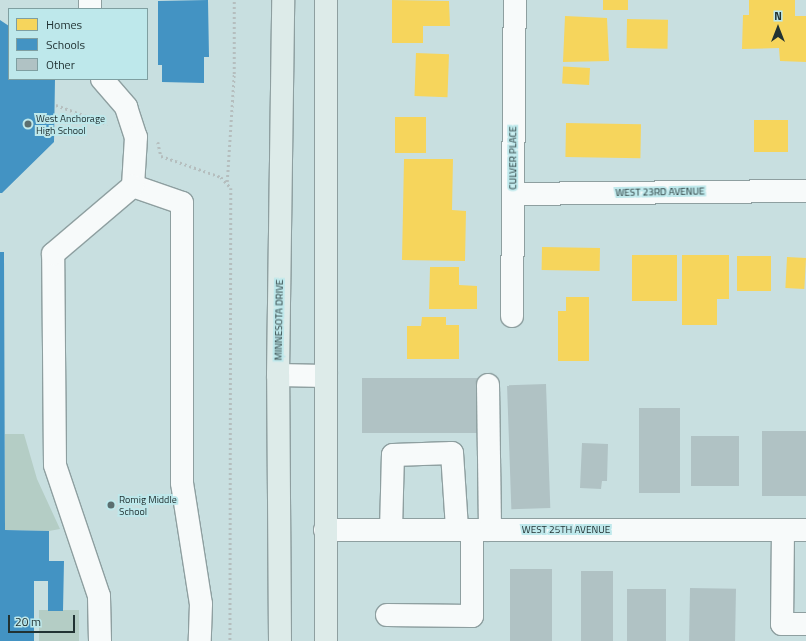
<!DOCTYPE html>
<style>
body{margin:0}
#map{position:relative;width:806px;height:641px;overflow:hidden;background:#c8dfe0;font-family:"Titillium Web",sans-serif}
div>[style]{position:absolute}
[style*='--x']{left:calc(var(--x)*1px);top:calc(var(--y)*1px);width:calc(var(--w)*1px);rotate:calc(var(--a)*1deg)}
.green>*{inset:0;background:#b4cdc5;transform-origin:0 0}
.homes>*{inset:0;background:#f6d55c;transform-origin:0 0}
.schools>*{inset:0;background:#4393c3}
.building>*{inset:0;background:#b0c2c4;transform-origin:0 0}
.path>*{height:2.5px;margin-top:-1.25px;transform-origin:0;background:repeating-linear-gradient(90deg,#b5bebe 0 2px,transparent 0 5px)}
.roads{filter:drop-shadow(1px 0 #8e9fa0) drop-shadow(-1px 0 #8e9fa0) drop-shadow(0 1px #8e9fa0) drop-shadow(0 -1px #8e9fa0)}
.minor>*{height:22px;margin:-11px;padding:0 11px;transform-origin:11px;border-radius:11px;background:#f7fafa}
.major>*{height:22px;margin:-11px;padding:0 11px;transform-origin:11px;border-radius:11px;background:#ddebe9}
.dots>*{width:11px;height:11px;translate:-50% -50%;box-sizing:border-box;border:2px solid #bee8eb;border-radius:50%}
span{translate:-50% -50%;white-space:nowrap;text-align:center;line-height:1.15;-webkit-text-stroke:4px #bee8eb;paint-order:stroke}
.poi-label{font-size:10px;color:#213233}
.left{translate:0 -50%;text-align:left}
.street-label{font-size:10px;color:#213233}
.legend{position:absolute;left:8px;top:8px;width:140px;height:72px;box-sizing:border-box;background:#bee8eb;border:1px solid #7f9fa1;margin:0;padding:5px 7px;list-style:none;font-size:12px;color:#213233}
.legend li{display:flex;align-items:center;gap:8px;height:20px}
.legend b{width:20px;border:1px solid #7f9fa1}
.north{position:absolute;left:758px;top:8px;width:40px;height:40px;-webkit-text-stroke:3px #bee8eb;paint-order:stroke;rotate:0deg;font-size:11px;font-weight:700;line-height:16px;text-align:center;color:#213233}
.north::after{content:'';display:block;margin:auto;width:14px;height:18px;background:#213233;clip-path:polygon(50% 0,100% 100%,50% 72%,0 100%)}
.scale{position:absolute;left:8px;top:615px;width:67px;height:18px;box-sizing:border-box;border:2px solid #213233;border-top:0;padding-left:5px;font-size:12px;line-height:14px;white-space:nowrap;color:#213233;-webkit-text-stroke:3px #bee8eb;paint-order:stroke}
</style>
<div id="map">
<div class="green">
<div style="clip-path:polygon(5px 434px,24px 434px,37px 479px,60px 529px,49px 531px,5px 530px)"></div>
<div style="left:79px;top:610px;width:31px;height:40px;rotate:90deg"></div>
</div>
<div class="homes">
<div style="clip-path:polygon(392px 0,449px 1px,450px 26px,423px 26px,423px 43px,392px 43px)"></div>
<div style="left:603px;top:0;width:25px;height:10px"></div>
<div style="clip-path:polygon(749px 0,795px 0,795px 16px,806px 16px,806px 62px,780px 61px,779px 48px,742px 49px,743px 15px,749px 15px)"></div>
<div style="clip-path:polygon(565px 16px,607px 18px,609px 61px,563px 62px)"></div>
<div style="left:627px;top:19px;width:41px;height:29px;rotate:1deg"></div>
<div style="left:416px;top:53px;width:33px;height:43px;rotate:2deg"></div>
<div style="left:590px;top:68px;width:17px;height:27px;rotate:93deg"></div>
<div style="left:395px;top:117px;width:31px;height:36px"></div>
<div style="left:754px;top:120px;width:34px;height:32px"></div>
<div style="left:566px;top:123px;width:75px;height:34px;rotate:1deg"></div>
<div style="clip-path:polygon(404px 159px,453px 159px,452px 210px,466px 211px,465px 261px,402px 260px)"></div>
<div style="left:542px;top:247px;width:58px;height:23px;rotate:1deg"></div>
<div style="left:632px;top:255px;width:45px;height:46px"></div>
<div style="clip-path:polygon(682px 255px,729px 255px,729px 299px,717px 299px,717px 325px,682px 325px)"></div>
<div style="left:737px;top:256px;width:34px;height:35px"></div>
<div style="left:787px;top:257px;width:19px;height:31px;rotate:3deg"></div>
<div style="clip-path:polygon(430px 267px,459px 267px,459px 285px,477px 286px,477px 309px,429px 309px)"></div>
<div style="clip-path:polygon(566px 297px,589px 297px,589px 361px,558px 361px,558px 311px,566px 311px)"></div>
<div style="clip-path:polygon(422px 317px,446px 317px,446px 325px,459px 325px,459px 359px,407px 359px,407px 326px,421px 326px)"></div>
</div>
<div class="schools">
<div style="clip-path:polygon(208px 0,209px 57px,204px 57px,204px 83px,162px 82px,162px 65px,158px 65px,158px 1px)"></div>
<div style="clip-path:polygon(0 20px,9px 26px,9px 79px,55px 79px,54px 142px,2px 193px,0 193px)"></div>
<div style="clip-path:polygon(0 252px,4px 252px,5px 530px,49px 531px,49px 561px,64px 561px,63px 611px,48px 611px,48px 581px,34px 581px,34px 641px,0 641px)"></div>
</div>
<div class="building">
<div style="left:362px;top:378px;width:120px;height:55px"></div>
<div style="left:546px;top:384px;width:124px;height:39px;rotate:88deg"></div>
<div style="left:639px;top:408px;width:41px;height:85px"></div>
<div style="left:762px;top:431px;width:44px;height:65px"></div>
<div style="left:691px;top:436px;width:48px;height:50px"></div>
<div style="clip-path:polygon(582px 443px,608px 444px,607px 481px,602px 481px,601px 489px,580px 488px)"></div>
<div style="left:510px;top:569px;width:42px;height:72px"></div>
<div style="left:581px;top:571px;width:32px;height:70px"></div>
<div style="left:690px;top:588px;width:46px;height:53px;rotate:1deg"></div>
<div style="left:627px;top:589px;width:39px;height:52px"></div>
</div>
<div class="path">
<div style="--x:56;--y:105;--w:55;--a:20.1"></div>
<div style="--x:158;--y:142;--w:14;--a:78"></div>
<div style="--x:161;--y:156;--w:64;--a:19.3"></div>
<div style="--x:221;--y:177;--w:15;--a:48"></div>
<div style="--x:231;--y:188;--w:453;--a:90.1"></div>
<div style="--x:227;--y:182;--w:108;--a:-86.3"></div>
<div style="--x:234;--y:74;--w:74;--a:-90"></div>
</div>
<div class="roads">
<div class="minor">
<div style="--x:90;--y:0;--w:9;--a:90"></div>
<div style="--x:102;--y:79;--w:37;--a:49"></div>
<div style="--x:126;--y:107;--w:32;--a:72"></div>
<div style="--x:136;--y:137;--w:49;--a:93.5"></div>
<div style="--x:133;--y:186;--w:52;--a:19.1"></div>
<div style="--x:182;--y:203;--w:280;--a:90"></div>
<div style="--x:182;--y:483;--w:122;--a:81.1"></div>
<div style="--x:201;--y:604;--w:37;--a:92"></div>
<div style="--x:513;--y:194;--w:293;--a:-0.6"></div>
<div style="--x:512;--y:316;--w:316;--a:-89.5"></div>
<div style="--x:278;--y:375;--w:48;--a:1.2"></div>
<div style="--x:488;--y:385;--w:145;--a:89.2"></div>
<div style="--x:325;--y:530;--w:481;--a:0"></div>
<div style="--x:391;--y:530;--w:75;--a:-88.5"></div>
<div style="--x:393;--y:455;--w:59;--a:-1.9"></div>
<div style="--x:452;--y:453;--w:76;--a:86.2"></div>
<div style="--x:783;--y:530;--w:94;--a:90.6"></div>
<div style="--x:782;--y:624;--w:24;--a:0"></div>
<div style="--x:387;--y:615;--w:85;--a:0.7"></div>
<div style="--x:472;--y:616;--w:86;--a:-90"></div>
<div style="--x:100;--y:641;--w:45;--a:-91.3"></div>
<div style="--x:99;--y:596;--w:138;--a:-108.6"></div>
<div style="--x:55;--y:465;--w:211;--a:-90.5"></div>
<div style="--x:53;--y:254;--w:105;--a:-40.4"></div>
</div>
<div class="major">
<div style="--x:280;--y:641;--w:266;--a:-90.4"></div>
<div style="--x:278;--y:375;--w:375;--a:-89.2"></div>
<div style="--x:326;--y:641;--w:641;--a:-90"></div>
</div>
</div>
<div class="dots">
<div style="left:28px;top:124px;background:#5b6f70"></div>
<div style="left:111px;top:505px;background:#5b6f70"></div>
</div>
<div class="poi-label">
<span class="left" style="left:36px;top:124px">West Anchorage<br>High School</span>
<span class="left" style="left:119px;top:505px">Romig Middle<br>School</span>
</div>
<div class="street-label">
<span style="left:513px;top:158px;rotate:-90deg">CULVER PLACE</span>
<span style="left:660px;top:192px;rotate:-1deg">WEST 23RD AVENUE</span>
<span style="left:279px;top:320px;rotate:-89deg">MINNESOTA DRIVE</span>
<span style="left:566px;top:530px">WEST 25TH AVENUE</span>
</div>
<ul class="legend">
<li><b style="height:11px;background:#f6d55c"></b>Homes</li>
<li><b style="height:11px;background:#4393c3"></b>Schools</li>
<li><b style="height:11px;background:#b0c2c4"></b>Other</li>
</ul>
<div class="north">N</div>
<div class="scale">20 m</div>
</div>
